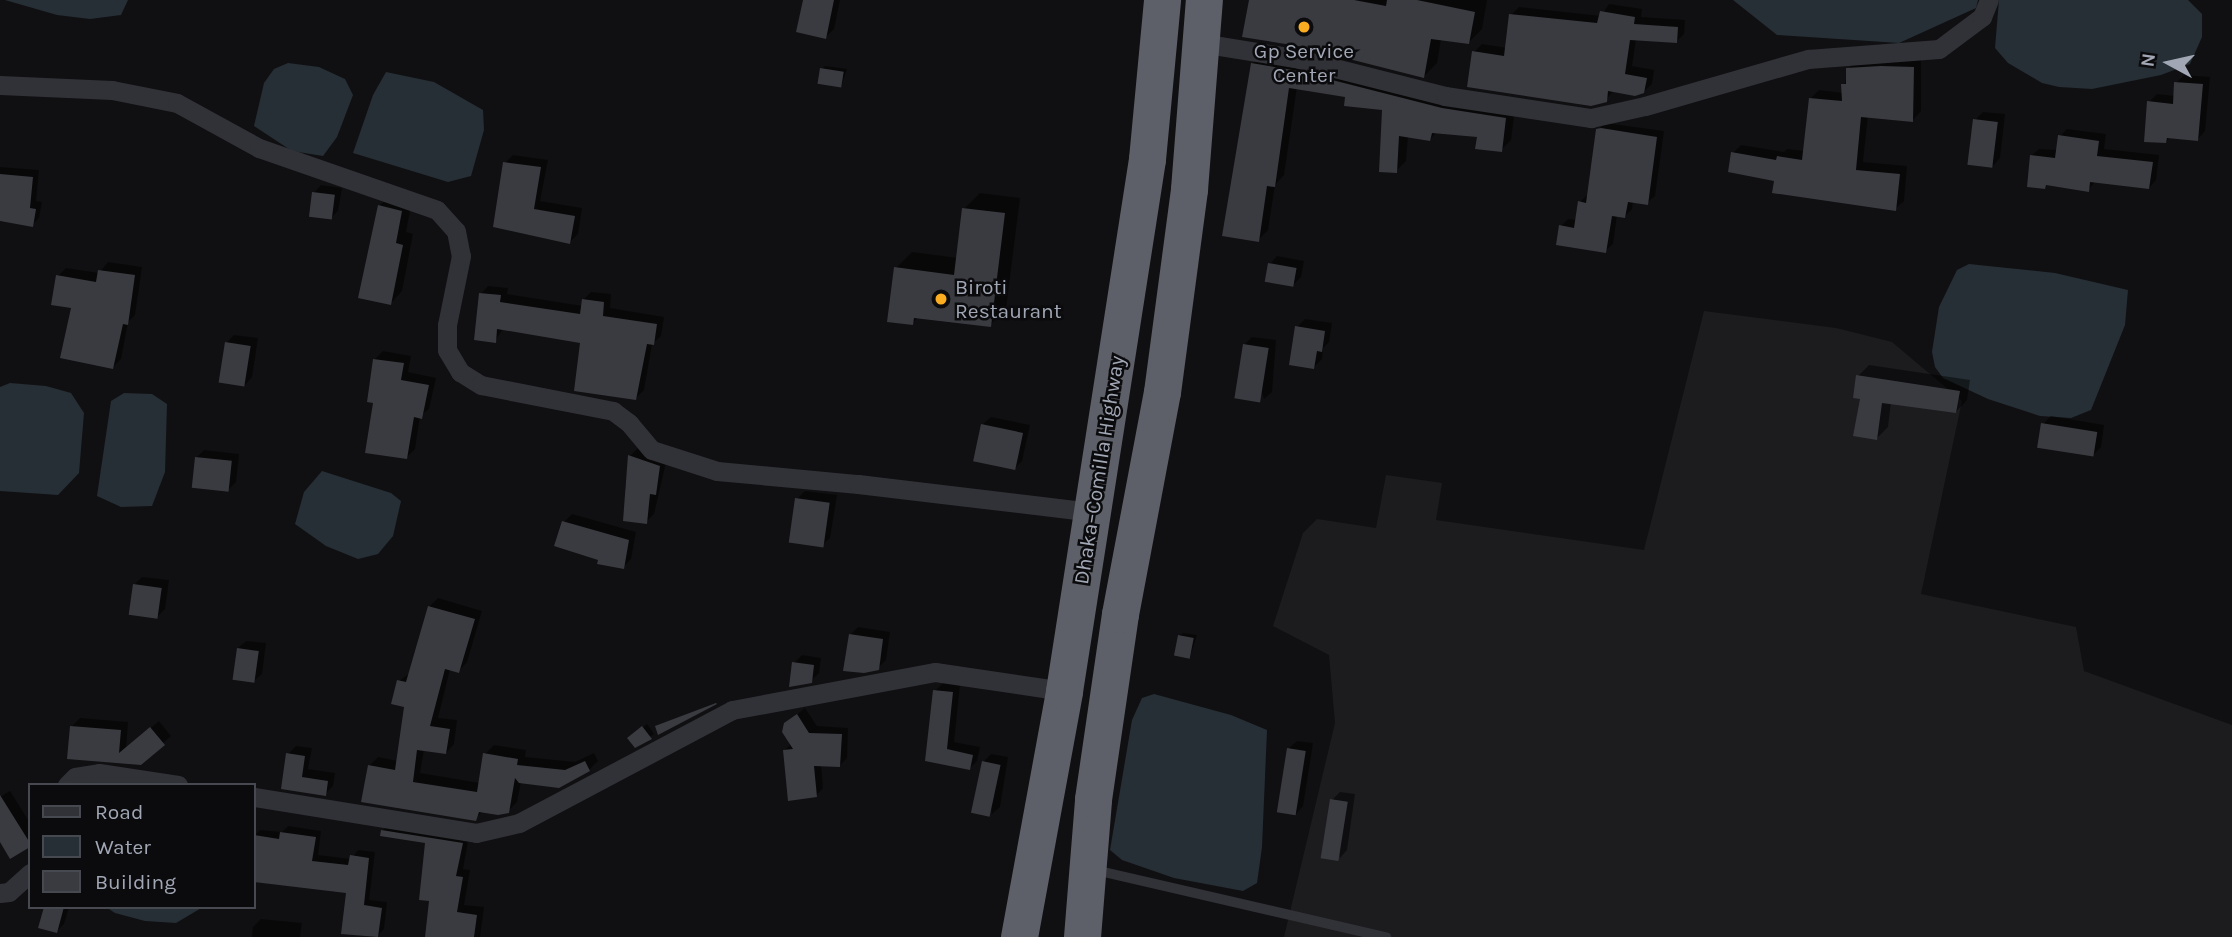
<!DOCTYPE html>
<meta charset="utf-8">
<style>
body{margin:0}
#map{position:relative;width:2232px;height:937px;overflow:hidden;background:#101012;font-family:Karla,sans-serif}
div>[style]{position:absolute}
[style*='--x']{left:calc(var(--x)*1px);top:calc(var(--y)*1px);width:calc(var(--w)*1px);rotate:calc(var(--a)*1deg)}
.built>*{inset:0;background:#1c1c1f}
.water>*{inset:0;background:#262f36}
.shadow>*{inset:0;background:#0007}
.building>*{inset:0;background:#3a3b40;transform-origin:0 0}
.lane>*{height:10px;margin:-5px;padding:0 5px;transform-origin:5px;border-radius:5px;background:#313237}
.street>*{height:19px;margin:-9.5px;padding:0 9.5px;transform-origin:9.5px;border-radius:9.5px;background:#313237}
.highway>*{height:37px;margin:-18.5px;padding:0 18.5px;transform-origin:18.5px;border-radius:18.5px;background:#5d6068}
.dots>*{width:19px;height:19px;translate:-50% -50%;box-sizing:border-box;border:4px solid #0b0b0d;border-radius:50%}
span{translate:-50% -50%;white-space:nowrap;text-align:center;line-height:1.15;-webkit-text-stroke:5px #0b0b0d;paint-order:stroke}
.poi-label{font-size:21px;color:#a1a7b4}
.left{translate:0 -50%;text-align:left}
.street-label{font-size:21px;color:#a1a7b4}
.legend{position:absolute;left:28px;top:783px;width:228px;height:126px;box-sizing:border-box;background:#0b0b0d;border:2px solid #474950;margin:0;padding:9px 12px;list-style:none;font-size:21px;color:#a1a7b4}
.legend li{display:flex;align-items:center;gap:14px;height:35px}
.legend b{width:35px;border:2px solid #474950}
.north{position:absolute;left:2134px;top:28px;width:70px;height:70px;-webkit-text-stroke:5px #0b0b0d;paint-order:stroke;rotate:278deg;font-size:19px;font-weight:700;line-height:28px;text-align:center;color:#a1a7b4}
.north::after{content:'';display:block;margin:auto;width:24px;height:32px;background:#a1a7b4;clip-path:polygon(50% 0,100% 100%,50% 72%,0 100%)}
</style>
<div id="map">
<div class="built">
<div style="clip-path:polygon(1704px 311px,1836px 328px,1892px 342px,1962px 401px,1921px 594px,2076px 627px,2084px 671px,2232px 725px,2232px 937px,1284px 937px,1335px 723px,1329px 655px,1273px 626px,1303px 533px,1317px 519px,1376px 528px,1386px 475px,1442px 483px,1436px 520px,1644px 550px)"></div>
</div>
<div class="water">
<div style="clip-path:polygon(5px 0,128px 0,121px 15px,90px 19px,57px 15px)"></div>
<div style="clip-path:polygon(1733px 0,1978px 0,1976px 8px,1899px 43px,1777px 35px)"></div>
<div style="clip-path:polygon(1999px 0,2188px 0,2202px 14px,2202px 37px,2190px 64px,2161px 75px,2092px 89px,2059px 87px,2042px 83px,2008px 63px,1995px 48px)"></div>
<div style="clip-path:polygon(288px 63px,319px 67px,345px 79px,353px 95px,337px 137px,323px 156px,292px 151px,254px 126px,264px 83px,274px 69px)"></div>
<div style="clip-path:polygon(386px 72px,434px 82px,483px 110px,484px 130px,471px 176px,448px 182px,353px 153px,373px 95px)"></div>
<div style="clip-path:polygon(1969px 264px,2055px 273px,2128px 290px,2125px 325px,2091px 410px,2071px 418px,2040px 416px,1988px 399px,1943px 378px,1935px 367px,1932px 352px,1939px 307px,1957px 270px)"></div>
<div style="clip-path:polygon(10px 383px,46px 386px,71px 393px,84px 413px,79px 473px,58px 495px,0 491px,0 387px)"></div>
<div style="clip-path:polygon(124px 393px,152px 394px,167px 404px,165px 472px,152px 506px,121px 507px,97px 496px,111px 401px)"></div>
<div style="clip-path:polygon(322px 471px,391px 493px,401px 501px,393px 536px,378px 554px,358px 559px,326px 546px,295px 524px,304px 492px)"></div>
<div style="clip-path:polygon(1154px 694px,1231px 715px,1267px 730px,1262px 847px,1257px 883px,1243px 891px,1174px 878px,1122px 860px,1110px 850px,1132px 720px,1142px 698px)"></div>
<div style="clip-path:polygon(106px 907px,203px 907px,176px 923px,145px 921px,115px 913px)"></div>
</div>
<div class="shadow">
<div style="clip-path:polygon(805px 0,840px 0,834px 29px,826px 37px)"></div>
<div style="clip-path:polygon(1250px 0,1487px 0,1482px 29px,1468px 43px,1441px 39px,1437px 63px,1424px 76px)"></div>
<div style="clip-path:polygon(1609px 4px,1642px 9px,1641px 17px,1685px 20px,1684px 34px,1676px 42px,1636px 39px,1632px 66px,1654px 70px,1652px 84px,1643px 92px,1614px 90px,1606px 100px,1474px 52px,1482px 44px,1507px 48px,1511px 15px,1519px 7px,1601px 16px)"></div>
<div style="clip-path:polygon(1262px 54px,1515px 108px,1511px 140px,1501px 150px,1479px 135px,1437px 132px,1430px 139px,1408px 136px,1406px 161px,1396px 171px,1384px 108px,1347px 95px,1297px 87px,1284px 175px,1275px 185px,1268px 230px,1258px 240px,1252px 64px)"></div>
<div style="clip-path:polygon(1921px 59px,1921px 111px,1913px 120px,1868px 115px,1863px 162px,1907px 166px,1904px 201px,1895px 209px,1775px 179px,1733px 153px,1741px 145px,1784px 152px,1787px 149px,1805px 151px,1810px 99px,1819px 90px,1843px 93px,1848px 69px,1856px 61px)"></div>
<div style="clip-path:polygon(825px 66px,847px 69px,841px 87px,822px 69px)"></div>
<div style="clip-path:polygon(2184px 75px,2210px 77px,2205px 131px,2198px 139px,2170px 137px,2166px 142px,2149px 102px,2157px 94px,2175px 96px,2176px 83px)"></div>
<div style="clip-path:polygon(1983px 112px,2005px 114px,2000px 158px,1993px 166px,1975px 120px)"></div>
<div style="clip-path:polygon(1605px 123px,1664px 131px,1655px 196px,1647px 203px,1633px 201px,1632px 209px,1625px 216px,1617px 215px,1613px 244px,1605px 251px,1561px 226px,1568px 219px,1577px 220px,1580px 202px,1587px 195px,1598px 130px)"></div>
<div style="clip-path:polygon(2067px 129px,2106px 134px,2104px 149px,2159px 155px,2156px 180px,2149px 188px,2096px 181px,2088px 190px,2048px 184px,2045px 187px,2031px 156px,2039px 149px,2058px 150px,2060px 136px)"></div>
<div style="clip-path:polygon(513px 155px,548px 160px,540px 201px,582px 208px,578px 234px,570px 242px,495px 226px,505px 163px)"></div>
<div style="clip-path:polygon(0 167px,39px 170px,36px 201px,42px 202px,39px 218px,32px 225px,0 221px)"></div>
<div style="clip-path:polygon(321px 185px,342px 188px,338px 211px,330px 219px,314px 193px)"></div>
<div style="clip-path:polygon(980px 193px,1020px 198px,1006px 309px,990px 325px,919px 317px,912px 323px,896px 268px,912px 252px,958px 258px,964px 209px)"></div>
<div style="clip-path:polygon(391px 195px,412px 200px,406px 232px,413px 234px,402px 291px,391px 303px,379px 206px)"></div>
<div style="clip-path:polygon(1277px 256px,1304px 261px,1301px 277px,1293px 285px,1270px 264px)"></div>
<div style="clip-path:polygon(108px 262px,142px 267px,135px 315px,128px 322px,121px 359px,113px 367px,58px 276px,66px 268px,99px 273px)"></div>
<div style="clip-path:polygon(488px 286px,508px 288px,507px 294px,583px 306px,583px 300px,591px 292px,611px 294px,610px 308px,664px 317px,661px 336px,652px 344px,644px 390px,636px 398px,582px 341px,503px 329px,495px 341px,481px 294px)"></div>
<div style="clip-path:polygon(1305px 319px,1332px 323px,1329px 342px,1323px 348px,1322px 359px,1314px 367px,1297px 327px)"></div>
<div style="clip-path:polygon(234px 335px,258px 338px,252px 377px,245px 385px,226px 343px)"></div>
<div style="clip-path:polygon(1252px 337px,1276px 340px,1272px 392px,1264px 399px,1244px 345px)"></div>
<div style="clip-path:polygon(383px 351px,411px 356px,408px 372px,436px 378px,429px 409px,420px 416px,415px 449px,407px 457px,375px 401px,375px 359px)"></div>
<div style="clip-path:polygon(1869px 365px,1970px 380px,1967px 400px,1956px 412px,1891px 402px,1888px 427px,1877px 438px,1862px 398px,1858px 376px)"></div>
<div style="clip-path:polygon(2051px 416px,2104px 425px,2101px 447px,2093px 455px,2043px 424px)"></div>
<div style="clip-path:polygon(991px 417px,1030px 425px,1022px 461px,1014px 469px,975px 460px,983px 424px)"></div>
<div style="clip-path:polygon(638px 448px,667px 458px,654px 514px,646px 522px,629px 489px,625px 489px,630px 456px)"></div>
<div style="clip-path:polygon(204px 450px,239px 454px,236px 482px,228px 490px,196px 458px)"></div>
<div style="clip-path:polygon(805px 491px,837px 495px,830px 538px,822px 545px,797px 499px)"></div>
<div style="clip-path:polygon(572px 514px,636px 532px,631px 559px,623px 567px,600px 559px,564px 522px)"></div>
<div style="clip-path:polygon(142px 577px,169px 580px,165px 609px,157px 617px,134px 585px)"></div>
<div style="clip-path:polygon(438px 598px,482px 611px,467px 662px,459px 671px,450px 669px,438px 718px,457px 720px,454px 744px,446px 753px,424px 749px,420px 773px,480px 783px,485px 754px,494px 745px,526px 750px,525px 757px,575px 762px,594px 753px,598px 761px,589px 770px,521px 782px,517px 802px,508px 811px,483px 811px,475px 819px,369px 766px,378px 757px,398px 761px,406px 706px,399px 681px,410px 673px,429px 607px)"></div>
<div style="clip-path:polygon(858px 627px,890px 632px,886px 660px,878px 668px,850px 635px)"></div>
<div style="clip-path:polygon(1183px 633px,1197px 635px,1190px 657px,1179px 636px)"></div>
<div style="clip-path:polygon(246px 641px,266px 643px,262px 674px,254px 681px,238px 648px)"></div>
<div style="clip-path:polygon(802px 655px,821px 658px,819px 673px,811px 681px,794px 663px)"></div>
<div style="clip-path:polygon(943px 683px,960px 685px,954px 742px,980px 747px,977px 761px,969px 769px,927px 760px,935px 691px)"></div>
<div style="clip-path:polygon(805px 708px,817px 726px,848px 728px,847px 758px,840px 765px,821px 764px,823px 788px,816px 796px,785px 750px,792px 743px,785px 724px)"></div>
<div style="clip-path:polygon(80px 718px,128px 722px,126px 749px,159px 721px,171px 736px,140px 763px,69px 758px,72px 726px)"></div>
<div style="clip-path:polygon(647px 724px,654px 734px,635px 746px,633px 735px)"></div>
<div style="clip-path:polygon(1297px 741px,1313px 743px,1303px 806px,1296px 814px,1289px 748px)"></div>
<div style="clip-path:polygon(296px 746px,312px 748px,308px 769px,335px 773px,333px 786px,325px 794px,283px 787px,288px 754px)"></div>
<div style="clip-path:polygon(991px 754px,1008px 757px,1000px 807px,992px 814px,983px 762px)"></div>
<div style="clip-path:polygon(10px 791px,30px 823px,30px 845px,0 839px,0 797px)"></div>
<div style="clip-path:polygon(1340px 792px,1355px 794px,1347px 850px,1340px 858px,1332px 800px)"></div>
<div style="clip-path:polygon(390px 823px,469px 836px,463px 869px,470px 870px,464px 905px,484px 907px,480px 937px,427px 937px,431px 900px,427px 842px,382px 831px)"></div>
<div style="clip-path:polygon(288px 826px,321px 831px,318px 855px,351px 859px,358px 850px,375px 852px,369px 900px,387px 902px,384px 929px,377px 936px,348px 891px,254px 880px,254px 836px,260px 830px,282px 832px)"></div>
<div style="clip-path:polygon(45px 907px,69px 907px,64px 924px,57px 931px)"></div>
<div style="clip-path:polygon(261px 919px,302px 923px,300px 937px,252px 937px,253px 927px)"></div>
</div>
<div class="building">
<div style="clip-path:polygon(803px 0,834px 0,826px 39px,796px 32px)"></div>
<div style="clip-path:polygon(1249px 0,1354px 0,1386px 6px,1387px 0,1417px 0,1475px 12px,1469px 44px,1431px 39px,1424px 78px,1298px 46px,1242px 37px)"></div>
<div style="clip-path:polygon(1600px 11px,1635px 17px,1634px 24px,1678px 27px,1677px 43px,1630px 40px,1625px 74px,1647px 78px,1644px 93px,1635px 96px,1608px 91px,1607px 102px,1591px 106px,1467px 87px,1472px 51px,1504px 56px,1509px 14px,1597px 23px)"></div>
<div style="clip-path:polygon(1251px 63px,1293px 70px,1442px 108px,1506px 118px,1502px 152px,1475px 149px,1477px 137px,1432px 133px,1430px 141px,1399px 136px,1397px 173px,1379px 172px,1382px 110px,1344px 106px,1345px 97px,1289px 88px,1275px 187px,1267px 186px,1259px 242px,1222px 236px)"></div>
<div style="clip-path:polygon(1881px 66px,1914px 67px,1913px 122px,1861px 117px,1856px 170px,1900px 174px,1896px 211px,1772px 193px,1774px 181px,1728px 172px,1731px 152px,1776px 160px,1777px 156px,1802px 160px,1809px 98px,1842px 101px,1841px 84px,1846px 84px,1846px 68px)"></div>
<div style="left:820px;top:68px;width:24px;height:16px;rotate:9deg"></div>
<div style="clip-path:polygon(2174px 82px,2203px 84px,2198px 141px,2167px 138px,2166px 143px,2144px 142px,2147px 101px,2173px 104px)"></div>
<div style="left:1973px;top:119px;width:25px;height:46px;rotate:7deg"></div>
<div style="clip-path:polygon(1601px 128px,1657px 137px,1648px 205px,1628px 202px,1625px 218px,1612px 216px,1606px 253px,1556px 245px,1559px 225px,1574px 228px,1578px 201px,1586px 203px,1596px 129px)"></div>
<div style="clip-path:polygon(2058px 135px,2099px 141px,2097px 156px,2153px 162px,2149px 189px,2090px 182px,2089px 192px,2046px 185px,2045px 189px,2027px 187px,2030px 155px,2055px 158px)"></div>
<div style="clip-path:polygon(503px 162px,541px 167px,534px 209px,575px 216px,570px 244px,493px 227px)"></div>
<div style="clip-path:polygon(0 174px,33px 177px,30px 208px,36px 209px,33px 227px,0 221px)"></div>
<div style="left:312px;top:192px;width:23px;height:25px;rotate:7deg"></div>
<div style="clip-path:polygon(378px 205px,402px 211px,396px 243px,403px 245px,391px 305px,358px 298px)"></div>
<div style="clip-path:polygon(962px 208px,1005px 213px,991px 327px,914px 318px,913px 325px,887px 322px,894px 267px,954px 275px)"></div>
<div style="left:1268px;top:263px;width:29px;height:19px;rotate:10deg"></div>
<div style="clip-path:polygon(98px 270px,135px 275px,128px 325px,123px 324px,113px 369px,60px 358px,71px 308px,51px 305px,56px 275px,96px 282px)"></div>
<div style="clip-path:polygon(479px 293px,501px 295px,500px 302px,580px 314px,582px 299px,604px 302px,603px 316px,657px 324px,654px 345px,647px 344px,636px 400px,574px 391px,580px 343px,497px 329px,496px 343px,474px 340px)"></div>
<div style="clip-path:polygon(1295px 326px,1325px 331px,1322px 352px,1317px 351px,1314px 369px,1289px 365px)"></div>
<div style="left:225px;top:342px;width:26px;height:41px;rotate:9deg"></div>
<div style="left:1243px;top:344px;width:26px;height:55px;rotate:9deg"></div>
<div style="clip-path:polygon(373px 359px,404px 363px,401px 380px,429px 385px,422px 419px,414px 417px,407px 459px,365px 453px,373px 403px,367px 402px)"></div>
<div style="clip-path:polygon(1856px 375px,1960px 391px,1956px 413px,1882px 403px,1877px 440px,1853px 436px,1860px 399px,1853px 398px)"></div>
<div style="left:2041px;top:423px;width:57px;height:25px;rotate:9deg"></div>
<div style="left:981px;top:424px;width:43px;height:38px;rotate:12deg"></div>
<div style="clip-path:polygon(628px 455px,660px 466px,656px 495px,650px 494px,647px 524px,623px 521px)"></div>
<div style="left:195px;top:457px;width:37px;height:31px;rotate:6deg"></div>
<div style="left:795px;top:498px;width:35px;height:45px;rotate:8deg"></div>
<div style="clip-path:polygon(562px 521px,629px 540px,624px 569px,597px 564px,598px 560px,554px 546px)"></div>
<div style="left:133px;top:584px;width:29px;height:31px;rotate:8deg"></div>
<div style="clip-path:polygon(428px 606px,475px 619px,459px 673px,445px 669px,430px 726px,450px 729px,446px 754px,417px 750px,413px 782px,477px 792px,483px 753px,518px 759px,517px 765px,565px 770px,585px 761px,590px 771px,559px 788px,519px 783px,515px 778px,509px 813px,498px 815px,479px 812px,476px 821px,361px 802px,368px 765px,395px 770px,404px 707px,391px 704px,397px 680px,406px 682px)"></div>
<div style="clip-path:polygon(849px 634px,883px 639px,879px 670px,864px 673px,843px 671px)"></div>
<div style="left:1178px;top:635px;width:16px;height:21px;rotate:11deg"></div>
<div style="left:237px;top:648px;width:22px;height:32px;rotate:8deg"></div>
<div style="clip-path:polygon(792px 662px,814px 665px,812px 683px,789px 687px)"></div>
<div style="clip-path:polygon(933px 690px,953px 692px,947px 749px,973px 755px,970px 770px,925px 761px)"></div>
<div style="clip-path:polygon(716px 703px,717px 704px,658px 735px,655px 726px)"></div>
<div style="clip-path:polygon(797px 714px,809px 733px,842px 734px,840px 767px,814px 766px,817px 797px,788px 801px,783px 750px,793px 749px,782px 732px,784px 723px)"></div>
<div style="clip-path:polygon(70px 726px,121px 730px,119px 753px,150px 727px,165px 745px,141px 765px,67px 759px)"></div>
<div style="clip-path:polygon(642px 726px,652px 739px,635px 748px,627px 738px)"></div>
<div style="left:1287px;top:748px;width:19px;height:65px;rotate:9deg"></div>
<div style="clip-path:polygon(286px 753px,305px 756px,302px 777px,328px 781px,326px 796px,281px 789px)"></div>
<div style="left:982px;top:761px;width:19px;height:53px;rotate:12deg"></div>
<div style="clip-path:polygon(0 795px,30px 843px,30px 847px,10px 859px,0 842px)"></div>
<div style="left:1330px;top:799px;width:18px;height:60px;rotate:9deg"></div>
<div style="clip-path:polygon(381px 830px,463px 843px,456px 876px,463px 877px,457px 912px,477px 915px,474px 937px,425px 937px,429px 901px,419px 900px,425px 843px,380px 836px)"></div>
<div style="clip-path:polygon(280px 832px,316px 837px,312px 861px,348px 865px,350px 855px,369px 858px,364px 905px,382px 908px,378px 937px,341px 934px,346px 893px,254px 882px,254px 835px,279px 839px)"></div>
<div style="clip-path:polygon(44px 907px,64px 907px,57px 933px,38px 928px)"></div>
</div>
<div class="lane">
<div style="--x:1095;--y:870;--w:299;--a:13"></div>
</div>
<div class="street">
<div style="--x:1201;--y:43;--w:95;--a:9.1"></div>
<div style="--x:1295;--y:58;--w:155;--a:14.2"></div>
<div style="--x:1445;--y:96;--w:148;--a:8.6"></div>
<div style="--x:1591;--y:118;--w:55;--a:-12.5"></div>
<div style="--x:1645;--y:106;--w:170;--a:-16.1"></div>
<div style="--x:1808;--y:59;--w:131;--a:-4.4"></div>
<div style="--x:1939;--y:49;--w:54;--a:-36.7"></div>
<div style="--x:1982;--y:17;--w:18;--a:-68"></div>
<div style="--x:0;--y:85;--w:112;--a:2.6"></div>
<div style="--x:112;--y:90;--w:66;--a:11.3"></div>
<div style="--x:177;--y:103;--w:94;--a:28.8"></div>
<div style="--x:259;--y:148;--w:188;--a:19.2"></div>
<div style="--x:437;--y:210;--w:28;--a:48"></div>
<div style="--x:456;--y:231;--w:25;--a:79"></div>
<div style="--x:461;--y:256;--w:70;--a:101.5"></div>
<div style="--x:447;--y:325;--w:25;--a:90"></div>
<div style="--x:447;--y:350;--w:26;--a:59"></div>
<div style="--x:460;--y:372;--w:25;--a:32"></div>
<div style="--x:481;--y:385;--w:135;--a:11.1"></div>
<div style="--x:613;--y:411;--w:20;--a:37"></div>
<div style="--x:629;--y:423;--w:35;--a:50"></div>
<div style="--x:652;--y:450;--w:68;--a:17.9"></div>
<div style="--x:717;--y:471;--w:142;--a:5.3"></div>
<div style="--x:858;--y:484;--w:237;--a:6.8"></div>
<div style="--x:67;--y:785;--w:11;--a:-45"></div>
<div style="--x:75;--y:777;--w:24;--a:-9"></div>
<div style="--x:99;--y:773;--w:80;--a:8.6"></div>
<div style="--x:254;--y:797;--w:225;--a:9.2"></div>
<div style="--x:476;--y:833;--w:44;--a:-13.1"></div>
<div style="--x:519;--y:823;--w:241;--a:-27.9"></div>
<div style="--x:732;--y:710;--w:207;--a:-10.6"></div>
<div style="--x:935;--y:672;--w:130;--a:8.4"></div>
<div style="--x:0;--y:893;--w:9;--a:-6"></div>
<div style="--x:9;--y:892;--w:28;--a:-42"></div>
</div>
<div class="highway">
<div style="--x:1019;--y:937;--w:250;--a:-79.6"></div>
<div style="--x:1064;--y:691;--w:538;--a:-81.13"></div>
<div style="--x:1147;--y:159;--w:160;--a:-84.6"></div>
<div style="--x:1082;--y:937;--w:138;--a:-85.4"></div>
<div style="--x:1093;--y:799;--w:187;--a:-81.7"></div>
<div style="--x:1120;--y:614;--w:226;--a:-79.3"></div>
<div style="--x:1162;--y:392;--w:205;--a:-82.4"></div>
<div style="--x:1189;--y:189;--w:190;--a:-85.5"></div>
</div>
<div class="dots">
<div style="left:1304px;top:27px;background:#faad20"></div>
<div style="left:941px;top:299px;background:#faad20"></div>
</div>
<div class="poi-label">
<span style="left:1304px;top:63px">Gp Service<br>Center</span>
<span class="left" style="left:955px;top:299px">Biroti<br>Restaurant</span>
</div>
<div class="street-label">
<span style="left:1099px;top:470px;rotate:-81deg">Dhaka–Comilla Highway</span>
</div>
<ul class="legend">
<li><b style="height:9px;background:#313237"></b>Road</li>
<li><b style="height:19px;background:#262f36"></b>Water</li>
<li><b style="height:19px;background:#3a3b40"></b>Building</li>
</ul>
<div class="north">N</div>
</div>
